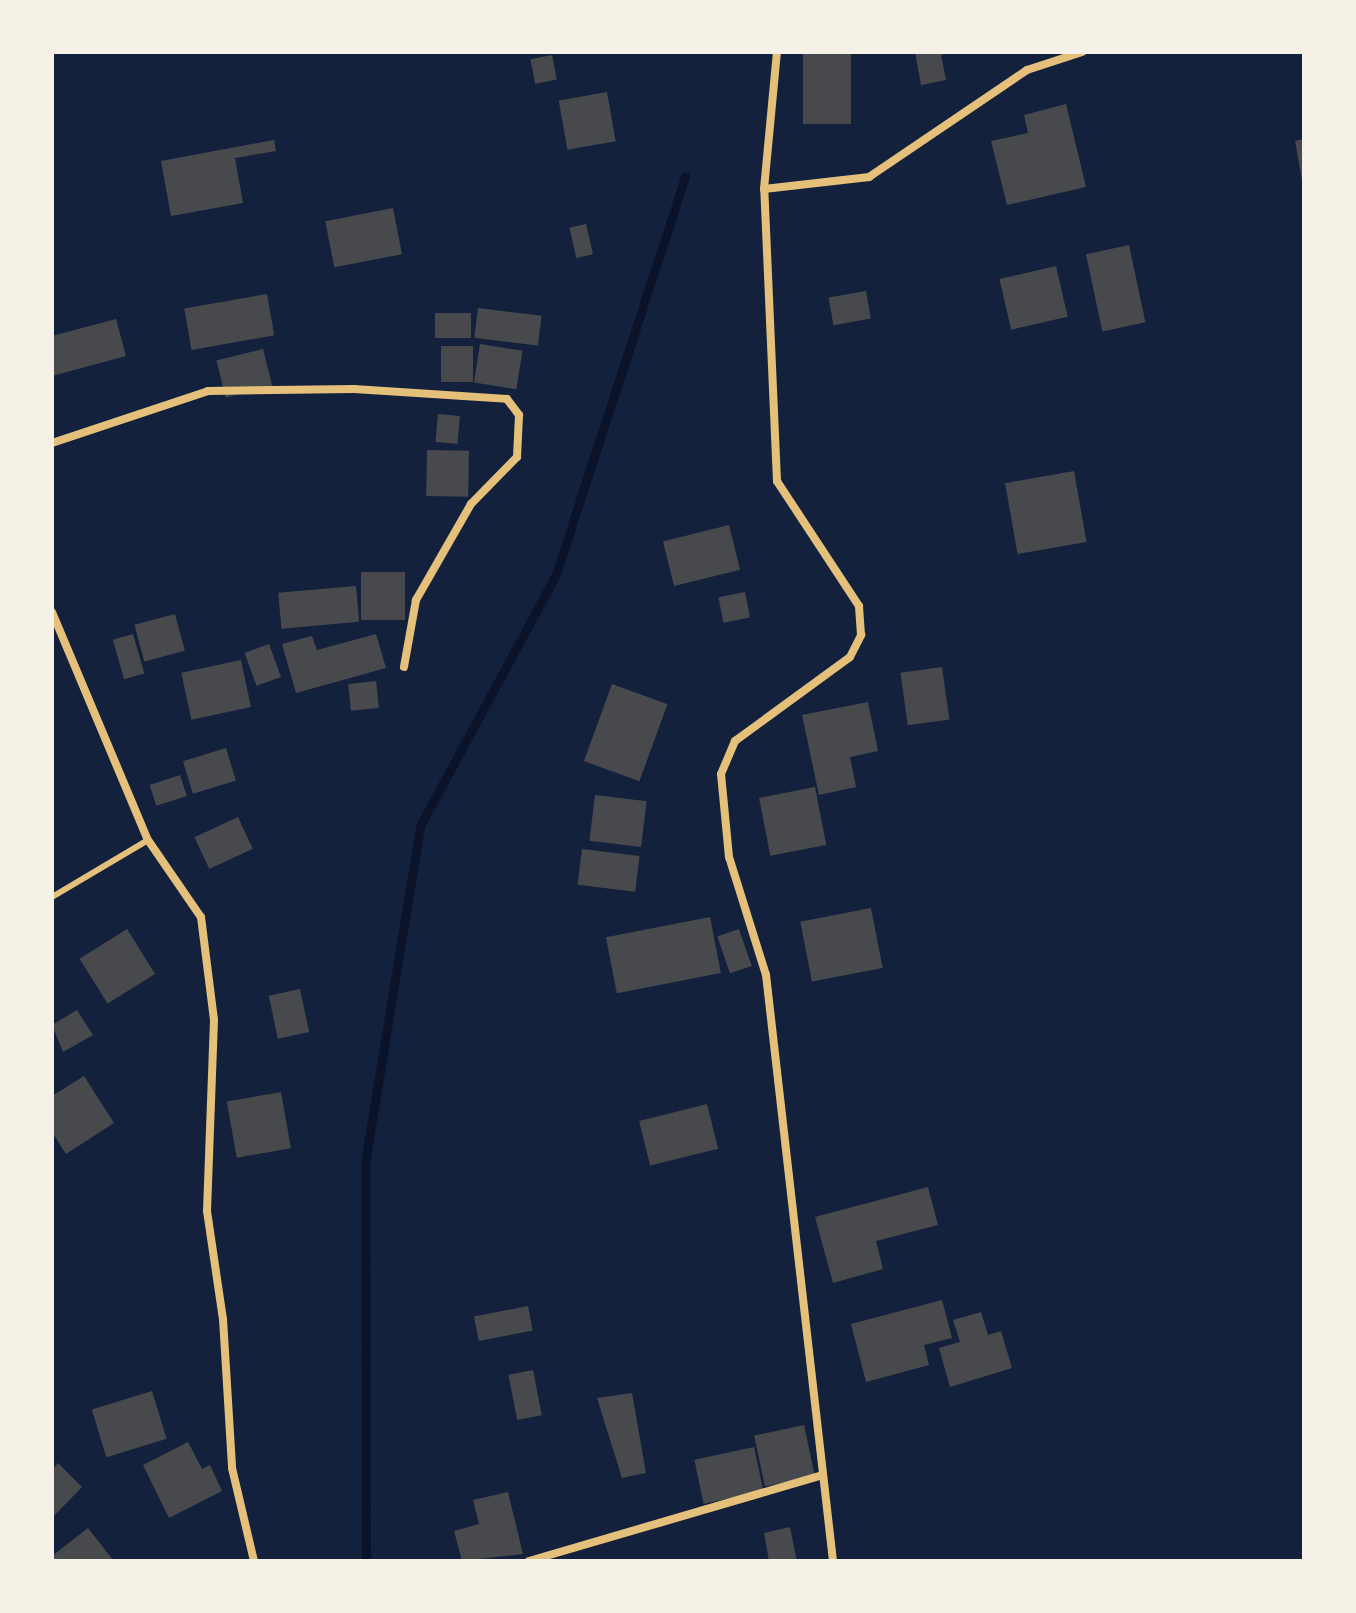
<!DOCTYPE html>
<style>
body{margin:0}
#map{position:relative;width:1356px;height:1613px;overflow:hidden;background:#14213d;font-family:"PT Sans",sans-serif}
div>[style]{position:absolute}
[style*='--x']{left:calc(var(--x)*1px);top:calc(var(--y)*1px);width:calc(var(--w)*1px);rotate:calc(var(--a)*1deg)}
.stream>*{height:9px;margin:-4.5px;padding:0 4.5px;transform-origin:4.5px;border-radius:4.5px;background:#0b132b}
.building>*{inset:0;background:#48494c;transform-origin:0 0}
.service>*{height:6px;margin:-3px;padding:0 3px;transform-origin:3px;border-radius:3px;background:#e5c07b}
.minor>*{height:8px;margin:-4px;padding:0 4px;transform-origin:4px;border-radius:4px;background:#e5c07b}
span{translate:-50% -50%;white-space:nowrap;text-align:center;line-height:1.15;-webkit-text-stroke:6px #f6f1e7;paint-order:stroke}
.frame{position:absolute;inset:0;border:54px solid #f6f1e7;pointer-events:none}
</style>
<div id="map">
<div class="stream">
<div style="--x:366;--y:1561;--w:398;--a:-90.1"></div>
<div style="--x:365;--y:1163;--w:341;--a:-80.7"></div>
<div style="--x:420;--y:826;--w:286;--a:-61.6"></div>
<div style="--x:556;--y:574;--w:418;--a:-72"></div>
</div>
<div class="building">
<div style="left:803px;top:52px;width:48px;height:72px"></div>
<div style="clip-path:polygon(915px 52px,951px 52px,941px 55px,946px 80px,921px 85px)"></div>
<div style="left:552px;top:55px;width:25px;height:22px;rotate:79deg"></div>
<div style="left:607px;top:92px;width:50px;height:49px;rotate:80deg"></div>
<div style="clip-path:polygon(1066px 104px,1086px 187px,1007px 205px,991px 141px,1028px 133px,1024px 115px)"></div>
<div style="clip-path:polygon(1304px 139px,1304px 180px,1302px 180px,1295px 141px)"></div>
<div style="clip-path:polygon(274px 140px,276px 151px,235px 158px,243px 203px,171px 216px,161px 161px)"></div>
<div style="left:393px;top:208px;width:47px;height:69px;rotate:79deg"></div>
<div style="left:586px;top:224px;width:31px;height:17px;rotate:77deg"></div>
<div style="left:1129px;top:245px;width:79px;height:44px;rotate:78deg"></div>
<div style="left:1056px;top:266px;width:52px;height:58px;rotate:77deg"></div>
<div style="left:866px;top:291px;width:28px;height:38px;rotate:80deg"></div>
<div style="left:267px;top:294px;width:42px;height:84px;rotate:80deg"></div>
<div style="left:478px;top:308px;width:64px;height:30px;rotate:7deg"></div>
<div style="left:435px;top:313px;width:36px;height:25px"></div>
<div style="clip-path:polygon(116px 319px,126px 356px,52px 376px,52px 336px)"></div>
<div style="left:480px;top:344px;width:43px;height:39px;rotate:9deg"></div>
<div style="left:441px;top:346px;width:32px;height:36px"></div>
<div style="left:263px;top:349px;width:38px;height:48px;rotate:76deg"></div>
<div style="left:438px;top:414px;width:22px;height:28px;rotate:5deg"></div>
<div style="left:427px;top:450px;width:42px;height:46px;rotate:1deg"></div>
<div style="left:1074px;top:471px;width:72px;height:70px;rotate:80deg"></div>
<div style="left:729px;top:525px;width:46px;height:68px;rotate:76deg"></div>
<div style="left:361px;top:572px;width:44px;height:48px"></div>
<div style="left:356px;top:586px;width:36px;height:78px;rotate:85deg"></div>
<div style="left:745px;top:592px;width:26px;height:27px;rotate:79deg"></div>
<div style="left:175px;top:614px;width:38px;height:42px;rotate:75deg"></div>
<div style="left:133px;top:634px;width:41px;height:21px;rotate:74deg"></div>
<div style="clip-path:polygon(376px 634px,386px 668px,296px 693px,282px 644px,312px 636px,317px 650px)"></div>
<div style="left:269px;top:644px;width:35px;height:26px;rotate:70deg"></div>
<div style="left:241px;top:660px;width:48px;height:61px;rotate:78deg"></div>
<div style="left:942px;top:667px;width:53px;height:42px;rotate:82deg"></div>
<div style="left:376px;top:681px;width:27px;height:28px;rotate:84deg"></div>
<div style="left:612px;top:684px;width:59px;height:82px;rotate:20deg"></div>
<div style="clip-path:polygon(868px 702px,878px 751px,850px 757px,856px 787px,819px 795px,802px 715px)"></div>
<div style="left:226px;top:748px;width:34px;height:45px;rotate:73deg"></div>
<div style="left:180px;top:775px;width:22px;height:32px;rotate:72deg"></div>
<div style="left:815px;top:787px;width:59px;height:57px;rotate:79deg"></div>
<div style="left:595px;top:795px;width:52px;height:46px;rotate:7deg"></div>
<div style="left:238px;top:817px;width:35px;height:48px;rotate:65deg"></div>
<div style="left:582px;top:849px;width:58px;height:36px;rotate:7deg"></div>
<div style="left:871px;top:908px;width:61px;height:72px;rotate:79deg"></div>
<div style="left:710px;top:917px;width:57px;height:106px;rotate:79deg"></div>
<div style="left:127px;top:929px;width:53px;height:56px;rotate:58deg"></div>
<div style="left:739px;top:929px;width:39px;height:23px;rotate:71deg"></div>
<div style="left:300px;top:989px;width:44px;height:32px;rotate:78deg"></div>
<div style="clip-path:polygon(77px 1010px,93px 1035px,63px 1052px,52px 1025px)"></div>
<div style="clip-path:polygon(84px 1076px,114px 1123px,66px 1154px,52px 1132px,52px 1096px)"></div>
<div style="left:281px;top:1092px;width:57px;height:55px;rotate:80deg"></div>
<div style="left:707px;top:1104px;width:46px;height:70px;rotate:76deg"></div>
<div style="clip-path:polygon(928px 1187px,938px 1225px,876px 1241px,883px 1269px,833px 1283px,815px 1217px)"></div>
<div style="clip-path:polygon(942px 1300px,952px 1338px,924px 1345px,929px 1365px,866px 1382px,851px 1324px)"></div>
<div style="left:528px;top:1306px;width:25px;height:55px;rotate:79deg"></div>
<div style="clip-path:polygon(981px 1312px,988px 1335px,1001px 1331px,1012px 1368px,950px 1387px,939px 1348px,960px 1342px,953px 1320px)"></div>
<div style="left:533px;top:1370px;width:46px;height:25px;rotate:79deg"></div>
<div style="left:152px;top:1391px;width:50px;height:63px;rotate:73deg"></div>
<div style="clip-path:polygon(632px 1393px,646px 1473px,622px 1478px,597px 1398px)"></div>
<div style="left:804px;top:1425px;width:52px;height:51px;rotate:78deg"></div>
<div style="clip-path:polygon(188px 1442px,202px 1469px,210px 1465px,222px 1491px,169px 1518px,143px 1465px)"></div>
<div style="left:754px;top:1447px;width:45px;height:61px;rotate:78deg"></div>
<div style="clip-path:polygon(58px 1463px,82px 1487px,52px 1518px,52px 1470px)"></div>
<div style="clip-path:polygon(508px 1492px,523px 1554px,462px 1561px,454px 1531px,479px 1524px,473px 1500px)"></div>
<div style="clip-path:polygon(790px 1527px,797px 1561px,769px 1561px,764px 1533px)"></div>
<div style="clip-path:polygon(88px 1528px,113px 1560px,52px 1561px,52px 1556px)"></div>
</div>
<div class="service">
<div style="--x:52;--y:897;--w:112;--a:-30.7"></div>
</div>
<div class="minor">
<div style="--x:764;--y:189;--w:138;--a:-84.6"></div>
<div style="--x:52;--y:443;--w:164;--a:-18.4"></div>
<div style="--x:208;--y:391;--w:146;--a:-0.8"></div>
<div style="--x:354;--y:389;--w:153;--a:3.7"></div>
<div style="--x:507;--y:399;--w:20;--a:53"></div>
<div style="--x:519;--y:415;--w:42;--a:92.7"></div>
<div style="--x:517;--y:457;--w:66;--a:134.4"></div>
<div style="--x:471;--y:504;--w:111;--a:119.8"></div>
<div style="--x:416;--y:600;--w:68;--a:100.2"></div>
<div style="--x:52;--y:612;--w:247;--a:67.2"></div>
<div style="--x:148;--y:840;--w:93;--a:55.5"></div>
<div style="--x:201;--y:917;--w:104;--a:82.8"></div>
<div style="--x:214;--y:1020;--w:191;--a:92.1"></div>
<div style="--x:207;--y:1211;--w:109;--a:81.6"></div>
<div style="--x:223;--y:1319;--w:149;--a:86.5"></div>
<div style="--x:232;--y:1468;--w:96;--a:76.7"></div>
<div style="--x:529;--y:1561;--w:303;--a:-16.3"></div>
<div style="--x:833;--y:1561;--w:590;--a:-96.52"></div>
<div style="--x:766;--y:975;--w:124;--a:-107.4"></div>
<div style="--x:729;--y:857;--w:83;--a:-95.5"></div>
<div style="--x:721;--y:774;--w:36;--a:-67"></div>
<div style="--x:735;--y:741;--w:142;--a:-36.1"></div>
<div style="--x:850;--y:657;--w:25;--a:-63"></div>
<div style="--x:861;--y:635;--w:29;--a:-94"></div>
<div style="--x:859;--y:606;--w:149;--a:-123.3"></div>
<div style="--x:777;--y:481;--w:292;--a:-92.5"></div>
<div style="--x:764;--y:189;--w:106;--a:-6.5"></div>
<div style="--x:869;--y:177;--w:191;--a:-34.1"></div>
<div style="--x:1027;--y:70;--w:58;--a:-18.1"></div>
</div>
<div class="frame"></div>
</div>
